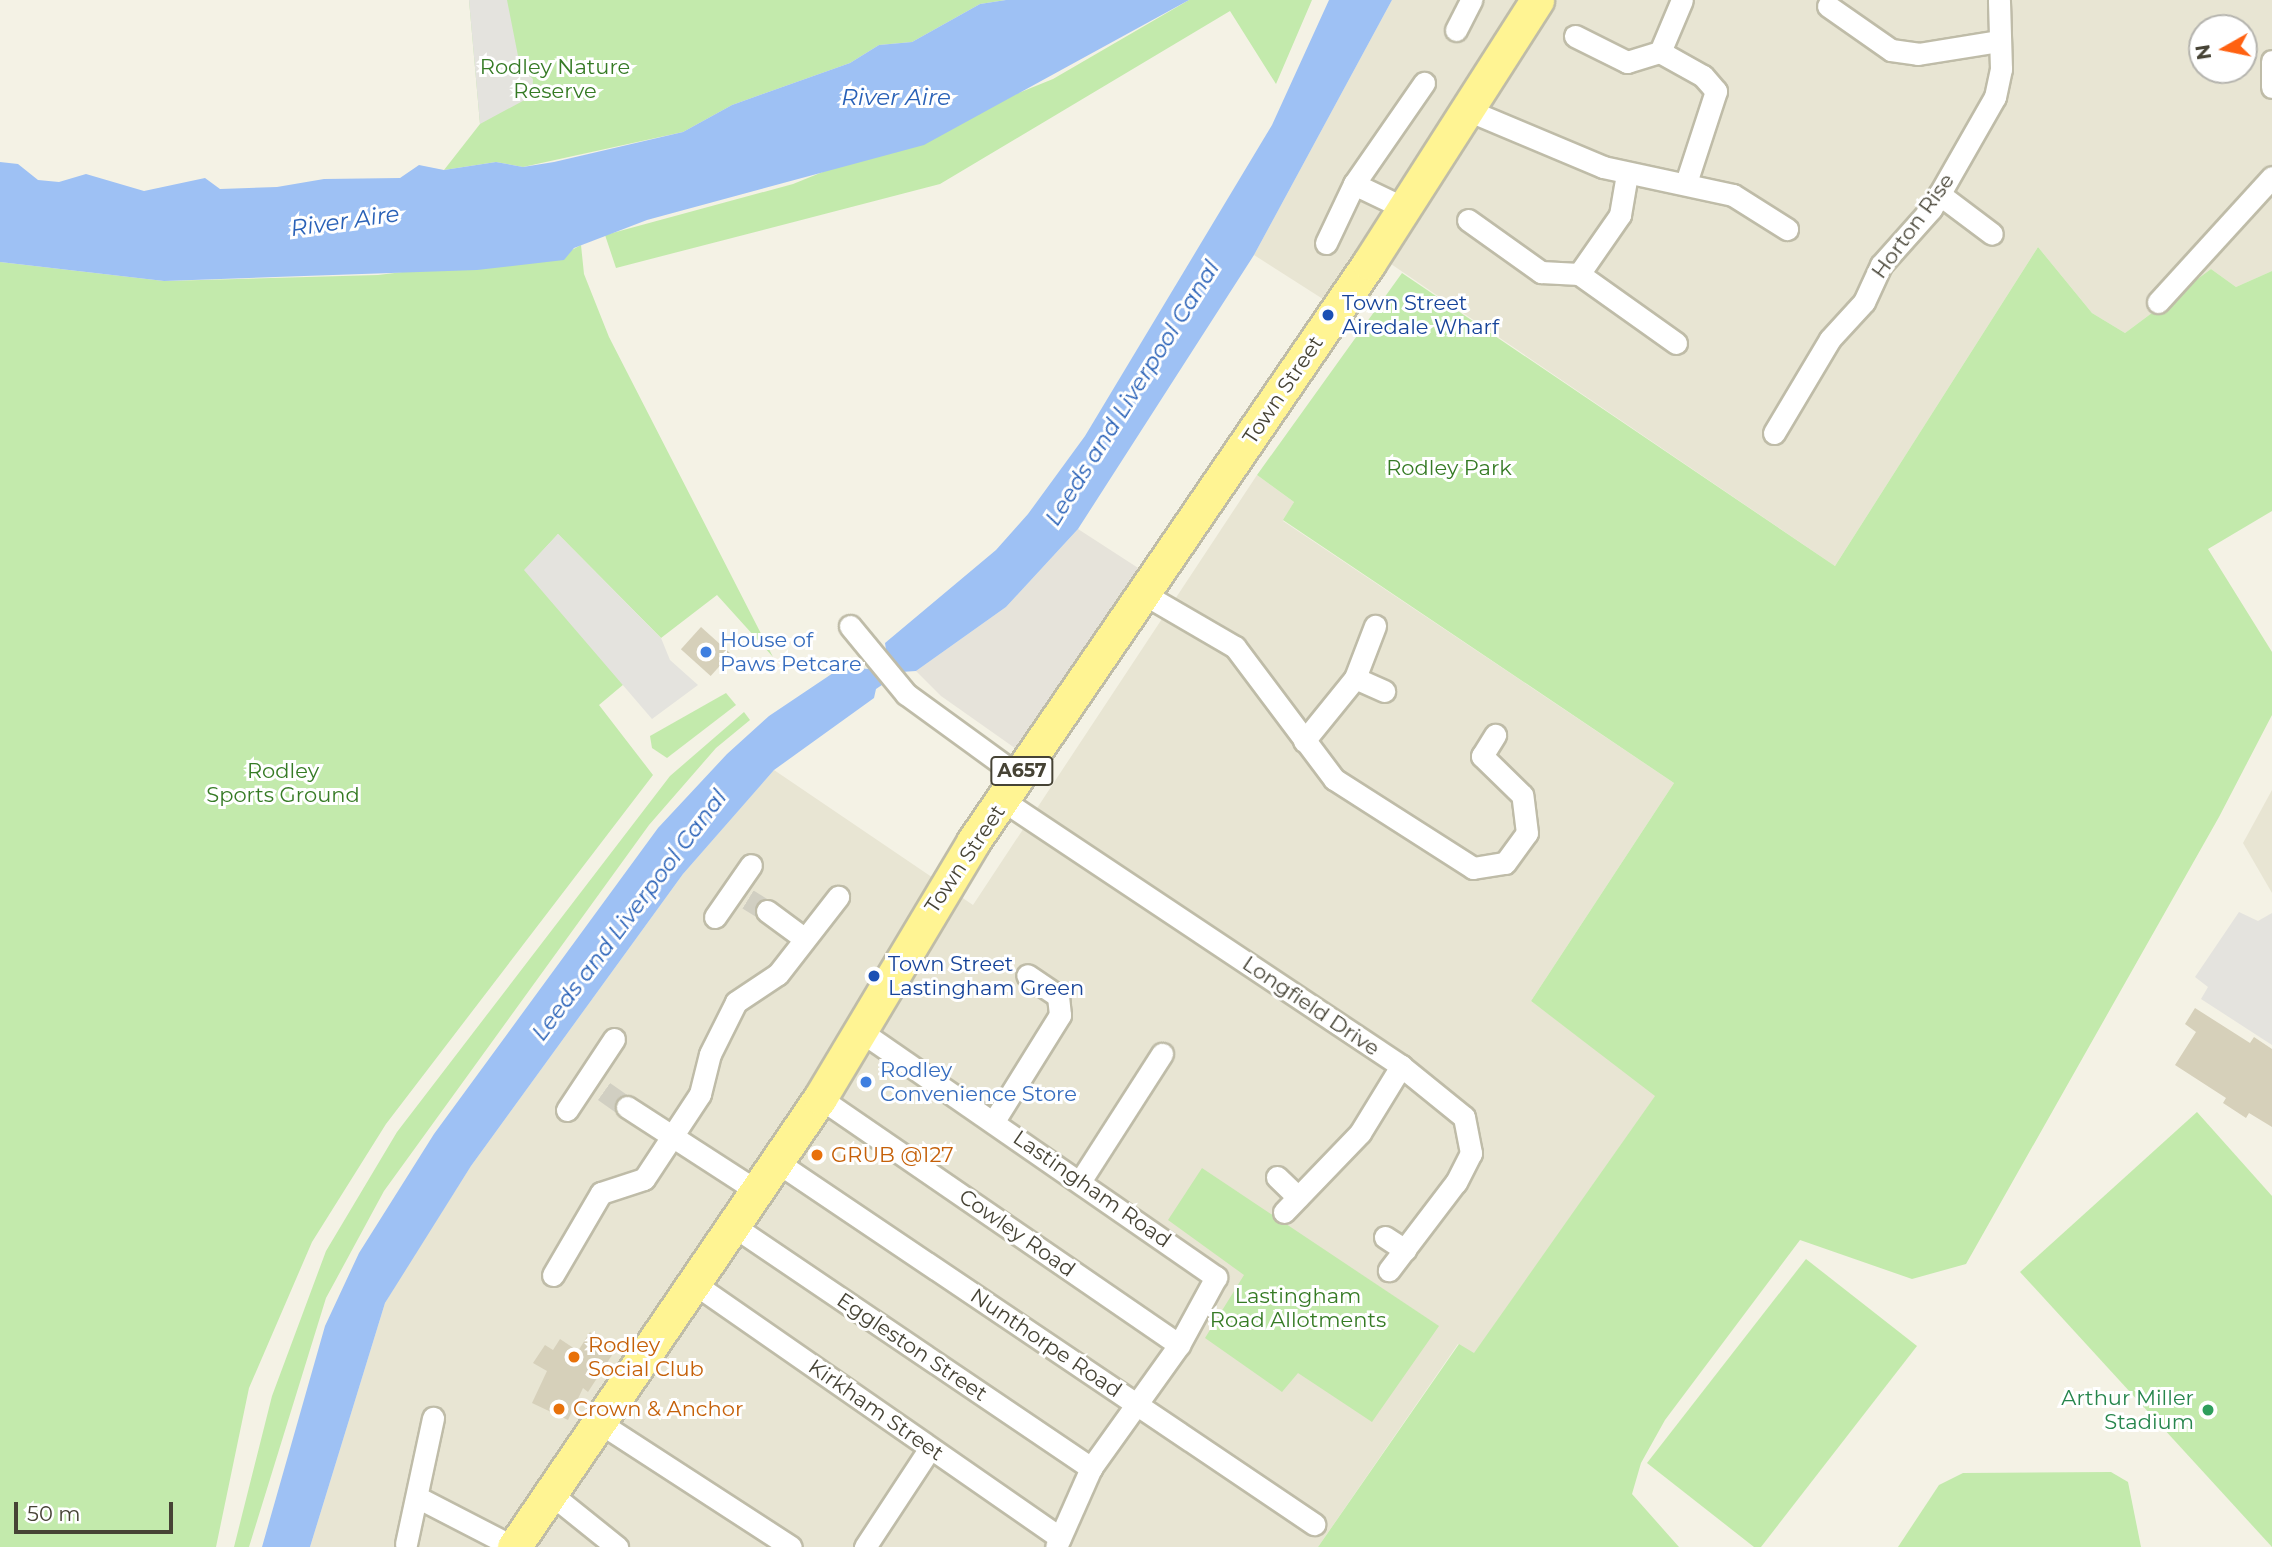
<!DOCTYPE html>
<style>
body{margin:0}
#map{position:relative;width:2272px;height:1547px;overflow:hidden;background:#f4f2e5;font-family:Montserrat,sans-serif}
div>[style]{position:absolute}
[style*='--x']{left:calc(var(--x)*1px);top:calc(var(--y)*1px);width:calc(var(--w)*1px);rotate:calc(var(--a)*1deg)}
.residential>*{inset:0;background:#e8e5d3}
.industrial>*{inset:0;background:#e6e3da}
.green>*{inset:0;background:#c3eaac}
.parking>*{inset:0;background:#e4e3de}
.water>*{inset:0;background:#9ec1f4}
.building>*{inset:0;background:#d6d0ba;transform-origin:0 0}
.minor-tunnel>*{height:21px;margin-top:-10.5px;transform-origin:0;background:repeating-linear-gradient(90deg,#d1cfc2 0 21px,transparent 0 31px)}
.roads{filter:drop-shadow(2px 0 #bfbca8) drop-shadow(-2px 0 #bfbca8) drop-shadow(0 2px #bfbca8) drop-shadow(0 -2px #bfbca8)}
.minor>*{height:21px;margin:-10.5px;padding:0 10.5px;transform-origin:10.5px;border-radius:10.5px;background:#fff}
.primary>*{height:33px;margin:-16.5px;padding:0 16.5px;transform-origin:16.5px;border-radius:16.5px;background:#fff493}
.dots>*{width:19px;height:19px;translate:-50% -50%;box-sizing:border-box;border:4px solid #fff;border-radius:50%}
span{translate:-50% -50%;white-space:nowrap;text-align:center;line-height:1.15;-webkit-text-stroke:6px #fff;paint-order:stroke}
.shield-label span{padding:2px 5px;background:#fff;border:2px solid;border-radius:5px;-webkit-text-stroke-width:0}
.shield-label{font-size:19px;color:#464335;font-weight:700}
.park-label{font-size:21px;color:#367b25}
.street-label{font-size:21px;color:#464335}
.transit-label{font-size:21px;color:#164399}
.left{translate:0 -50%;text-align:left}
.shop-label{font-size:21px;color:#366cbe}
.food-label{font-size:21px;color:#c56008}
.leisure-label{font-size:21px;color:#27864d}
.right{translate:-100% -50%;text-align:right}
.water-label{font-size:23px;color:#2961b7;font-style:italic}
.north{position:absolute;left:2188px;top:14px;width:70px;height:70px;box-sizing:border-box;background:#fff;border:2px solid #b5b4ae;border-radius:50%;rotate:261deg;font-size:19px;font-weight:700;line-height:28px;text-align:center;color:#464335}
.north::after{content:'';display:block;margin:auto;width:24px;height:32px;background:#ff6111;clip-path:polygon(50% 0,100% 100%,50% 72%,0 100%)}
.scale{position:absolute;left:14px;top:1502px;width:159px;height:32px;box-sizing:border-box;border:4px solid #464335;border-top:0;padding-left:9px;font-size:21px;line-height:24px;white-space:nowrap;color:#464335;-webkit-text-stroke:5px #fff;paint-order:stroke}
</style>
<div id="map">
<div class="residential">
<div style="clip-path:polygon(evenodd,1392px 0,2272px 0,2272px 271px,2236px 287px,2211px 269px,2125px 333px,2092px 313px,2038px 247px,1835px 566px,1366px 247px,1326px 301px,1254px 255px,1392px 0,2202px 28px,2244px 28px,2244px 70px,2202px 70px,2202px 28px)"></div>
<div style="clip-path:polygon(1257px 475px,1294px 502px,1283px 521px,1674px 783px,1531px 1001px,1656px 1095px,1474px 1354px,1458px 1344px,1318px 1547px,310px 1547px,385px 1303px,407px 1266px,471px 1166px,683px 874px,752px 795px,774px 770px,973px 905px)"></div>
<div style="clip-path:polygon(2272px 790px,2272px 893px,2243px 843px)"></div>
</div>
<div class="industrial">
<div style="clip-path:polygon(1078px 529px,1149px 575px,1022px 753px,941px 696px,916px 671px,1006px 607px)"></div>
</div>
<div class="green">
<div style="clip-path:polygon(469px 0,1006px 0,980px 4px,912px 42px,879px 45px,850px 63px,732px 105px,683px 132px,523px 167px,496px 162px,444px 170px,480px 124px)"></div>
<div style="clip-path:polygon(1189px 0,1312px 0,1276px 84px,1230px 11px,940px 184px,616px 268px,605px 235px,793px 184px,1053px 79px)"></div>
<div style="clip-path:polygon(581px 245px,584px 274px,609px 337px,773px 657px,717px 595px,661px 638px,558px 534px,525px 570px,624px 684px,599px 705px,653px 775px,386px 1124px,312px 1242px,249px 1388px,216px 1547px,0 1547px,0 262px,164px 281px,378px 275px,568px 252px)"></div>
<div style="clip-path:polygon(2038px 247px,2092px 313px,2125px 333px,2211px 269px,2236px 287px,2272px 271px,2272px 511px,2208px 549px,2272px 652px,2272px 715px,2219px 817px,1966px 1264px,1912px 1279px,1800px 1240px,1665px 1420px,1641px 1463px,1632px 1494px,1679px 1547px,1318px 1547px,1459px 1344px,1474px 1353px,1655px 1096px,1531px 1001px,1674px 783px,1283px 520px,1294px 502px,1257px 475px,1402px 273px,1835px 566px)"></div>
<div style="clip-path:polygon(726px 693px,736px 705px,667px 758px,652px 748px,650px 736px)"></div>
<div style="clip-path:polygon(744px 712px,750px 720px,716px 748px,649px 825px,384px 1191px,326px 1298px,249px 1547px,234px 1547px,272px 1396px,326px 1251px,397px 1132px,670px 776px)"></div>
<div style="clip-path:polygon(2197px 1112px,2272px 1196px,2272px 1547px,2020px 1272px)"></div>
<div style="clip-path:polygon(1202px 1168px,1439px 1326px,1372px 1422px,1298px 1373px,1282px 1392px,1205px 1338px,1244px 1275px,1168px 1220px)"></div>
<div style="clip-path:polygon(1806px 1259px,1917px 1346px,1761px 1547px,1754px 1547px,1647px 1463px)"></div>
<div style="clip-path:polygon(2111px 1472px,2128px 1482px,2141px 1547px,1898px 1547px,1939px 1485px,1963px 1473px)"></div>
</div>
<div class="parking">
<div style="clip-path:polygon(469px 0,507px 0,520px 66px,533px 79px,532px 96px,480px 124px)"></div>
<div style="clip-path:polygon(558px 534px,661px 638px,670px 660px,698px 685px,652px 719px,524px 570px)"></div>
<div style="clip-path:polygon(2239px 912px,2258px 921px,2272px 913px,2272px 1045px,2201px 999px,2208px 987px,2195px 977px)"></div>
</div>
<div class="water">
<div style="clip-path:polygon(1006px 0,1189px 0,924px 145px,647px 220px,574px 248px,564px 260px,477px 270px,164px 281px,0 262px,0 162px,18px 164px,38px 180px,59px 182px,86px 174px,144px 191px,205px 178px,220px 189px,277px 187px,324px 179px,400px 178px,419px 165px,444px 170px,496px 162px,523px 167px,554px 162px,683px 132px,732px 105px,850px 63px,879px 45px,912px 42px,980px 4px)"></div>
<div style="clip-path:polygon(1329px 0,1392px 0,1254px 255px,1078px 529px,1006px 607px,916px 671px,901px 672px,876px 689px,874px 698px,774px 770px,683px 874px,471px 1166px,385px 1303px,310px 1547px,262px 1547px,325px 1326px,359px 1253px,434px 1134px,658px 828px,727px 754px,769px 716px,842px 667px,869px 669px,887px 657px,885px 643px,996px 550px,1028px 514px,1085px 436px,1272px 125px)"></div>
</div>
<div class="building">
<div style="left:701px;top:627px;width:40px;height:30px;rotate:42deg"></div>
<div style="clip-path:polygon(2195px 1008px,2250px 1043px,2254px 1037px,2272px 1049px,2272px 1127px,2249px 1113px,2246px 1118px,2223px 1103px,2226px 1098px,2175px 1065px,2196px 1032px,2185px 1024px)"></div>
<div style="clip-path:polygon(590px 1332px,616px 1349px,588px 1392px,583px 1388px,568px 1420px,532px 1403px,547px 1371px,533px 1363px,545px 1345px,553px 1350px,560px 1339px,578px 1351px)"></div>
</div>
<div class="minor-tunnel">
<div style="--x:748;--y:899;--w:22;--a:32"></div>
<div style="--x:604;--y:1091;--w:28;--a:35"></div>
</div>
<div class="roads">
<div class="minor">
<div style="--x:1828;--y:6;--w:77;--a:34.9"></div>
<div style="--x:1891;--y:50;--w:27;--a:8"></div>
<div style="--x:1918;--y:54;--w:81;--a:-9.2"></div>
<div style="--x:1456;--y:30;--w:34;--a:-63"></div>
<div style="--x:1575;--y:36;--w:58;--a:26.6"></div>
<div style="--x:1627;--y:62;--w:34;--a:-17"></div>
<div style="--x:1660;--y:52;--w:49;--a:29.2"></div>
<div style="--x:1703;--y:76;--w:20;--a:49"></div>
<div style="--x:1716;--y:91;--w:97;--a:108.1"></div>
<div style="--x:1660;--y:52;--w:56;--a:-67.1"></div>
<div style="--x:2272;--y:61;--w:26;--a:90"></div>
<div style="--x:1470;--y:111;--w:144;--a:22.8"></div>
<div style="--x:1603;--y:167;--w:133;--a:12.2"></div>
<div style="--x:1733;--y:195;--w:64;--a:32.2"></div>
<div style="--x:1354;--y:184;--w:55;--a:25.6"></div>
<div style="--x:1939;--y:194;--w:66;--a:37"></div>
<div style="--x:1468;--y:220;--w:90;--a:35.5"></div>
<div style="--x:1541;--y:272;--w:38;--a:3"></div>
<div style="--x:1579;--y:274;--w:119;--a:35.4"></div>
<div style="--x:1326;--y:243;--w:65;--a:-64.6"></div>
<div style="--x:1354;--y:184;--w:123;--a:-55.3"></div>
<div style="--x:1579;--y:274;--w:72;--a:-55.2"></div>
<div style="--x:1620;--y:215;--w:42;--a:-80.3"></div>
<div style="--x:2158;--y:302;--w:169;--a:-47.6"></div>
<div style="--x:1774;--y:433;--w:109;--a:-59.2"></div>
<div style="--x:1830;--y:339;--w:50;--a:-47.4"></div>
<div style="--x:1864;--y:302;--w:41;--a:-65.3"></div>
<div style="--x:1881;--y:265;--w:75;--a:-48.2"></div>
<div style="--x:1931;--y:209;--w:129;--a:-60.3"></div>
<div style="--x:1995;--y:97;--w:29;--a:-78"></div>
<div style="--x:2001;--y:69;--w:69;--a:-91.7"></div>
<div style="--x:1144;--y:594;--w:105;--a:30.2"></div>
<div style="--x:1235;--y:647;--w:165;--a:53.1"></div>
<div style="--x:1334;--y:779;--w:165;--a:32.6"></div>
<div style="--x:1473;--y:868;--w:32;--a:-9"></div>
<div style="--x:1505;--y:863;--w:37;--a:-54"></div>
<div style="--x:1527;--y:833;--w:38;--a:-97"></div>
<div style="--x:1522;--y:795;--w:56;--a:-135.7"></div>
<div style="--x:1482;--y:756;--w:25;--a:-58"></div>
<div style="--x:850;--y:626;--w:88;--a:50.5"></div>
<div style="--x:906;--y:694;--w:140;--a:36"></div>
<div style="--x:1355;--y:678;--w:32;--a:24"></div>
<div style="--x:1304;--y:741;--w:81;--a:-51"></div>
<div style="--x:1355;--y:678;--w:56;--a:-69"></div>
<div style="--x:1004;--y:801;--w:477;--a:33.7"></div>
<div style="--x:1401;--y:1066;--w:81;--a:39"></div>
<div style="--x:1464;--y:1117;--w:37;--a:79"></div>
<div style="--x:1471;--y:1153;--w:33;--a:117"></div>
<div style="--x:1456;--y:1182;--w:111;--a:127.3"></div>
<div style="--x:767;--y:911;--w:47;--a:36.4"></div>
<div style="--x:715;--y:917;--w:63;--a:-55.3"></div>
<div style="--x:862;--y:1032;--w:431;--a:34.7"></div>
<div style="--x:1216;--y:1277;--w:77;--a:118.6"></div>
<div style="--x:1179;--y:1345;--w:151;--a:125.6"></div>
<div style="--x:1091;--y:1468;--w:86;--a:113.9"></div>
<div style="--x:820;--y:1098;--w:436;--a:34.5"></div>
<div style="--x:627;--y:1107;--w:155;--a:32.9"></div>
<div style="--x:567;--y:1110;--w:85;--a:-56.5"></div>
<div style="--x:994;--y:1121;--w:125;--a:-58.1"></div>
<div style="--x:1060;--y:1015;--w:19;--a:-96"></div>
<div style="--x:1058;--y:996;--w:37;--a:-146"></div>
<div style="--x:777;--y:1162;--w:648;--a:33.98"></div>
<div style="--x:1277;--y:1177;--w:29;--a:44"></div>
<div style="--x:1081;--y:1180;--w:150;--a:-57.3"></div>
<div style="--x:1284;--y:1212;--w:110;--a:-46.1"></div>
<div style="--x:1360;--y:1133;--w:79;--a:-58.5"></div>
<div style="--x:732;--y:1225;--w:434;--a:34.1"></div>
<div style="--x:1385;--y:1237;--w:24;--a:33"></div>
<div style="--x:553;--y:1275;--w:95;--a:-59.7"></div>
<div style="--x:601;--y:1193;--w:45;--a:-18"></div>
<div style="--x:644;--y:1179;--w:102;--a:-56.6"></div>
<div style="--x:700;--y:1094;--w:41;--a:-76"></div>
<div style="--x:710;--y:1054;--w:58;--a:-63.4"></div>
<div style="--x:736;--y:1002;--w:50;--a:-33.7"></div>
<div style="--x:778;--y:974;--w:98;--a:-52.1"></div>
<div style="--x:692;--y:1282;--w:448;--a:34.8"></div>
<div style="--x:597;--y:1421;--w:231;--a:33"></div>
<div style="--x:551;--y:1494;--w:85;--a:38.8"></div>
<div style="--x:417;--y:1497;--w:109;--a:27.3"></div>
<div style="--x:406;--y:1544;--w:129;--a:-77.9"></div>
<div style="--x:865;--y:1547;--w:118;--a:-56.7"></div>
</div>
<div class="primary">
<div style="--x:514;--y:1547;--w:543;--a:-55.73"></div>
<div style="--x:820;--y:1098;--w:298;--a:-59.1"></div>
<div style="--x:973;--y:842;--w:701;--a:-55.63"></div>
<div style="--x:1369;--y:263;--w:312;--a:-57.4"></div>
</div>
</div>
<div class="dots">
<div style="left:1328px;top:315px;background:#1a4fb4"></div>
<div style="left:706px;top:652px;background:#3f7fe0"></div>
<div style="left:874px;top:976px;background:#1a4fb4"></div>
<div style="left:866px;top:1082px;background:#3f7fe0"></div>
<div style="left:817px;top:1155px;background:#e8710a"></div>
<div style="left:574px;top:1357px;background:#e8710a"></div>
<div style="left:559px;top:1409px;background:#e8710a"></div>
<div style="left:2208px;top:1410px;background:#2e9e5b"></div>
</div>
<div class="shield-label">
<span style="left:1022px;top:771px">A657</span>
</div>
<div class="park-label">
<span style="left:555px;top:79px">Rodley Nature<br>Reserve</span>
<span style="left:1449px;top:468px">Rodley Park</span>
<span style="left:283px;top:783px">Rodley<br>Sports Ground</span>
<span style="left:1298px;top:1308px">Lastingham<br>Road Allotments</span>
</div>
<div class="street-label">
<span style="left:1913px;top:226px;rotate:-54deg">Horton Rise</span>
<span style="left:1283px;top:390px;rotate:-56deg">Town Street</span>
<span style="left:965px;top:859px;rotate:-56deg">Town Street</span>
<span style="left:1311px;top:1006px;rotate:34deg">Longfield Drive</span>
<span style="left:1092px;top:1189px;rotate:35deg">Lastingham Road</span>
<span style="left:1017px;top:1233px;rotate:35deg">Cowley Road</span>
<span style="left:1046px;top:1343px;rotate:34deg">Nunthorpe Road</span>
<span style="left:912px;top:1347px;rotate:34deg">Eggleston Street</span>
<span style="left:876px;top:1410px;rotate:35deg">Kirkham Street</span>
</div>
<div class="transit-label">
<span class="left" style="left:1342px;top:315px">Town Street<br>Airedale Wharf</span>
<span class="left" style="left:888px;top:976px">Town Street<br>Lastingham Green</span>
</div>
<div class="shop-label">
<span class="left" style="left:720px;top:652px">House of<br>Paws Petcare</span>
<span class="left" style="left:880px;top:1082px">Rodley<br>Convenience Store</span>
</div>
<div class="food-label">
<span class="left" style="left:831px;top:1155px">GRUB @127</span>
<span class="left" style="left:588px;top:1357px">Rodley<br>Social Club</span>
<span class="left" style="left:573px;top:1409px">Crown &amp; Anchor</span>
</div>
<div class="leisure-label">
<span class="right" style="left:2194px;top:1410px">Arthur Miller<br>Stadium</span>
</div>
<div class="water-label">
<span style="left:896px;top:97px">River Aire</span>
<span style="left:345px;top:221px;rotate:-8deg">River Aire</span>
<span style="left:1132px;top:393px;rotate:-58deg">Leeds and Liverpool Canal</span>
<span style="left:629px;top:915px;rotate:-53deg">Leeds and Liverpool Canal</span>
</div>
<div class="north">N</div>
<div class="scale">50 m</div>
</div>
